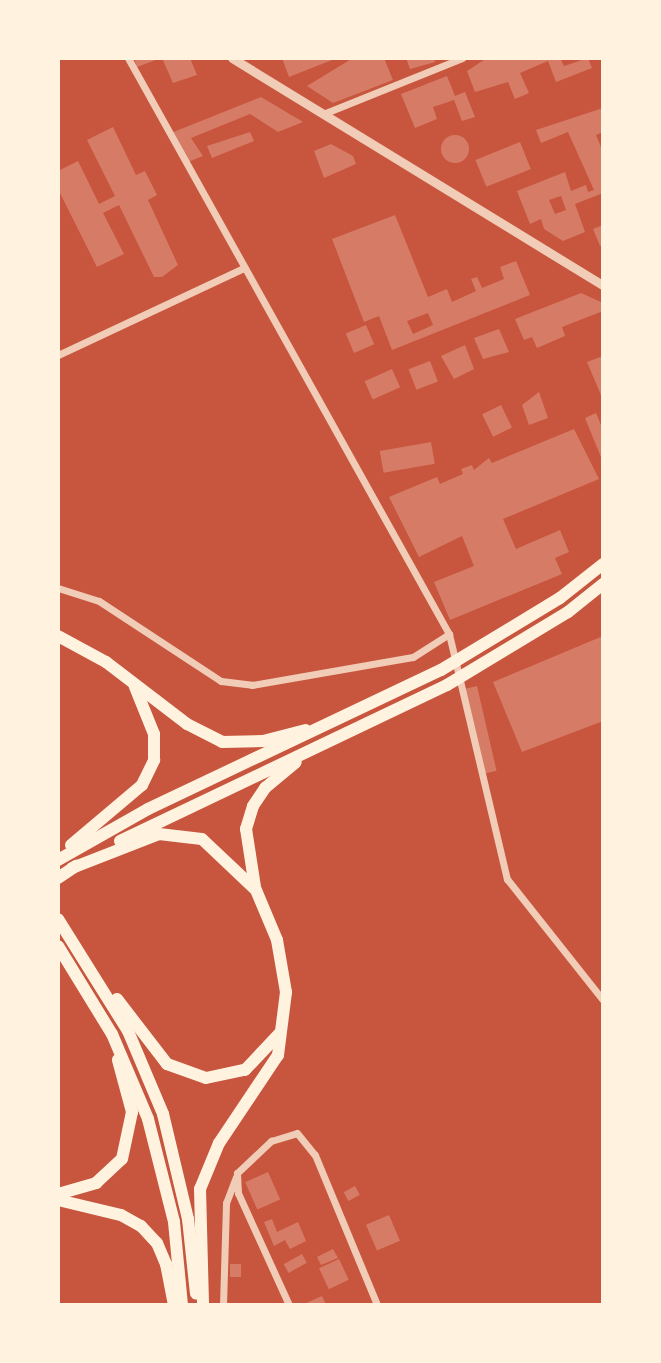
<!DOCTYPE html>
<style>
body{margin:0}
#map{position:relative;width:661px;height:1363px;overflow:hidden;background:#c8553d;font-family:"Public Sans",sans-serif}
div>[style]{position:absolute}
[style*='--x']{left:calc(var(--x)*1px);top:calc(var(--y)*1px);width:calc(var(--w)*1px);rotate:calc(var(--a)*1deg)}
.building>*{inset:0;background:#d67c66;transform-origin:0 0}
.round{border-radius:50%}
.minor>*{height:7px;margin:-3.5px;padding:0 3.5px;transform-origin:3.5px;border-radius:3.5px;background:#f1ccb7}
.tertiary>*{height:9px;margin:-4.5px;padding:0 4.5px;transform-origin:4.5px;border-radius:4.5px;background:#f1ccb7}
.trunk>*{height:12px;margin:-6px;padding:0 6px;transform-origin:6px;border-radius:6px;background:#fff3e0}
span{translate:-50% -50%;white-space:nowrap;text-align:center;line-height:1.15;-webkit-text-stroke:8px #fff3e0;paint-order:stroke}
.frame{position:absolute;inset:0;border:60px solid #fff3e0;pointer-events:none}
</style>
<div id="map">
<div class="building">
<div style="clip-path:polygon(134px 58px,161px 58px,137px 67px)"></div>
<div style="clip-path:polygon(162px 58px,190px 58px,197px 75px,173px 83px)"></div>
<div style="clip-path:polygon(282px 58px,337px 58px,289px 77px)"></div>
<div style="clip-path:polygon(353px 58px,384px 58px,393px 80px,333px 103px,307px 86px)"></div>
<div style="clip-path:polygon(406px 58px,434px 58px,435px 62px,410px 69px)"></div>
<div style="clip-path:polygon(487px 58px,560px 58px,564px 66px,588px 58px,592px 68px,556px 82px,548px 61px,520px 73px,529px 93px,515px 99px,508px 82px,475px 92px,467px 71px)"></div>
<div style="clip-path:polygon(447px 76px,455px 96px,465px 92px,475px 117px,462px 121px,454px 100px,433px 107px,437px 119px,415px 128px,401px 94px)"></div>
<div style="clip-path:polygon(261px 97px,303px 122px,278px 132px,250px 114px,191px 138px,203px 156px,188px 162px,171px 133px)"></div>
<div style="clip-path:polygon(evenodd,603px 108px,603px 132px,596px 135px,603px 152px,603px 193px,575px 204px,585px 232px,563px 241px,544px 229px,541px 219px,530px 224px,517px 191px,565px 172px,571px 191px,586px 185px,588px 192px,594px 190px,568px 132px,541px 143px,536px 130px,603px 108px,561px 196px,566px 210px,555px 214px,549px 200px,561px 196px)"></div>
<div style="clip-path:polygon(113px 127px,136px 175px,145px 171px,157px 195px,148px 200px,178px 265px,162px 277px,154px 277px,119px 205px,103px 213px,124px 254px,97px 267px,58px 189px,58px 171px,78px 161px,99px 204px,115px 196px,87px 140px)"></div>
<div style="clip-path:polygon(250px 132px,254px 141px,212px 158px,207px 146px)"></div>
<div class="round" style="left:441px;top:135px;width:28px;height:28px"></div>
<div style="left:520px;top:142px;width:29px;height:48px;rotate:68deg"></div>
<div style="clip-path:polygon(331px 144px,353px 156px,356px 164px,324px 178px,314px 151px)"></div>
<div style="clip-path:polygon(evenodd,395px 215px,428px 297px,447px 289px,452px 302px,476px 291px,471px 279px,477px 277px,482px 288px,504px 279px,500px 267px,516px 261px,530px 295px,392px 350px,379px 316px,364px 322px,332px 239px,395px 215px,428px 313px,433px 325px,413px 334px,407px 321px,428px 313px)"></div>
<div style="clip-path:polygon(603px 225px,603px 245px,600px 246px,593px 229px)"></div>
<div style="clip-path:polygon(581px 293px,603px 303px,603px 311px,562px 327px,565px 336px,537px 348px,532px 337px,524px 340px,515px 319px)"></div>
<div style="left:366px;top:325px;width:21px;height:22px;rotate:67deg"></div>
<div style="clip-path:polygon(499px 329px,509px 352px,483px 359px,474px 338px)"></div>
<div style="clip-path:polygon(465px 345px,474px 369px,454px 379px,441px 356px)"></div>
<div style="clip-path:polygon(603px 356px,603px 400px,587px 362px)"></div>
<div style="left:430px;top:361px;width:22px;height:23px;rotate:69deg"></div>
<div style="left:392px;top:369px;width:20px;height:30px;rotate:66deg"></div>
<div style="clip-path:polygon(539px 392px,548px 418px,529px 425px,522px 405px)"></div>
<div style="left:501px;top:405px;width:25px;height:21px;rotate:64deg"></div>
<div style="clip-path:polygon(596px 413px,603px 430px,603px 462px,585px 418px)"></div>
<div style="clip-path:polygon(574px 429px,599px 479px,503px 519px,516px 549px,560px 530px,569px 552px,555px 558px,562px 574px,450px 620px,434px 582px,474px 566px,462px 536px,419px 557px,389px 497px,437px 477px,440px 484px,463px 474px,461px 469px,472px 465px,474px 470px,489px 458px,492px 463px)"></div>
<div style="left:431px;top:442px;width:22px;height:52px;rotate:80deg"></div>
<div style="clip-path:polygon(603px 636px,603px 721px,522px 752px,493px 682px)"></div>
<div style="left:477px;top:686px;width:87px;height:13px;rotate:77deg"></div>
<div style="left:268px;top:1172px;width:30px;height:25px;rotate:66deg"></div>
<div style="left:355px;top:1186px;width:10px;height:13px;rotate:61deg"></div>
<div style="left:389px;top:1215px;width:28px;height:25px;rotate:67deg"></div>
<div style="clip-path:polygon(272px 1219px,277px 1232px,298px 1222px,306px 1241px,290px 1249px,285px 1240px,274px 1246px,264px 1222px)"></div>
<div style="clip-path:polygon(333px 1249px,338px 1258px,321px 1265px,317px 1257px)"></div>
<div style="left:302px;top:1254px;width:10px;height:21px;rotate:61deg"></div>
<div style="left:339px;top:1259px;width:23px;height:22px;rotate:65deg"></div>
<div style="left:230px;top:1264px;width:11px;height:13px"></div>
<div style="clip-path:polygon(322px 1296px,326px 1305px,302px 1305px)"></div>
</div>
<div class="minor">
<div style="--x:128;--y:58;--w:659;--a:60.87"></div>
<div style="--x:449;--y:634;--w:252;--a:76.7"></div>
<div style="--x:507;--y:879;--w:154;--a:51.6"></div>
<div style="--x:323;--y:114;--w:150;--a:-21.9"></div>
<div style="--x:58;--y:355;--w:205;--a:-25.1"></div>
<div style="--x:58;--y:588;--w:43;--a:17.6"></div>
<div style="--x:99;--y:601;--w:146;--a:33.3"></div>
<div style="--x:221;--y:681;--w:31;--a:7"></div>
<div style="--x:252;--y:685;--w:163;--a:-9.9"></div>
<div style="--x:413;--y:657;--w:43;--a:-32.6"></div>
<div style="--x:223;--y:1305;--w:102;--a:-88.3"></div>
<div style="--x:226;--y:1203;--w:28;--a:-69"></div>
<div style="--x:289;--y:1305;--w:123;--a:-114.5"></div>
<div style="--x:238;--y:1193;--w:20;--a:-93"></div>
<div style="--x:237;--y:1173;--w:47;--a:-43.3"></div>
<div style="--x:271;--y:1141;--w:27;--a:-17"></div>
<div style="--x:297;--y:1133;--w:28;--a:51"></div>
<div style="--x:315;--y:1155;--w:162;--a:67.5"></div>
</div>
<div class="tertiary">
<div style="--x:232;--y:58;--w:435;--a:31.5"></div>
</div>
<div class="trunk">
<div style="--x:58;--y:636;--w:55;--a:28.4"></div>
<div style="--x:106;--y:662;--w:102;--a:37.4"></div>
<div style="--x:187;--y:724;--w:39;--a:27"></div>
<div style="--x:222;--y:742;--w:41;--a:-1.4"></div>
<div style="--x:263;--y:741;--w:44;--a:-14.3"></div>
<div style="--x:120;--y:841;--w:362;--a:-25.5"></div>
<div style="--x:447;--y:685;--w:141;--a:-31.1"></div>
<div style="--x:568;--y:612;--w:45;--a:-38.7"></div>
<div style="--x:71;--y:845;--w:93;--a:-40.2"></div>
<div style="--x:142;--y:785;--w:28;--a:-64"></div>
<div style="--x:154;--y:760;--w:26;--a:-90"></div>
<div style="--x:154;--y:734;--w:51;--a:-112"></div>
<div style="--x:58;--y:860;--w:103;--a:-29.5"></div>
<div style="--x:148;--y:809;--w:324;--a:-25.4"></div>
<div style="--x:441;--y:670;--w:139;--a:-31.2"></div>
<div style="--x:560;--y:598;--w:55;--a:-38.3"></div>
<div style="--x:72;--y:868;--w:93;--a:-21.3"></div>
<div style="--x:159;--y:834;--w:43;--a:6.6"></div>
<div style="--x:202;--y:839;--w:74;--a:43.4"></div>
<div style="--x:256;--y:890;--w:54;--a:67.2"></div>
<div style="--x:277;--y:940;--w:53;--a:80.2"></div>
<div style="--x:286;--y:992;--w:64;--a:97.2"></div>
<div style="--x:278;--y:1055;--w:106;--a:123.8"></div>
<div style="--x:219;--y:1143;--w:50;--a:112.4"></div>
<div style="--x:200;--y:1189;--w:116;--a:88.5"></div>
<div style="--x:58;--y:878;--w:22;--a:-34"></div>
<div style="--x:255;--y:887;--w:59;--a:-98.8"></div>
<div style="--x:246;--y:829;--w:24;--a:-73"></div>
<div style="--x:253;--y:806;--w:22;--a:-56"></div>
<div style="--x:265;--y:788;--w:40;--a:-40"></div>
<div style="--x:58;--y:919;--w:132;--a:58"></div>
<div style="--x:128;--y:1031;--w:90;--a:67.1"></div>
<div style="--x:163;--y:1114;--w:108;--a:76.6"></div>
<div style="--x:188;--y:1219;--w:75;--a:83.9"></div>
<div style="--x:58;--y:946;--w:103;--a:58.5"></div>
<div style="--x:112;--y:1034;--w:92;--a:67"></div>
<div style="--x:148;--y:1119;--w:106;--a:75.8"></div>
<div style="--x:174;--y:1222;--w:83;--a:84.5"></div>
<div style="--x:117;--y:999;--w:82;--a:52.4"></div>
<div style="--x:167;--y:1064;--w:41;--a:19.7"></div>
<div style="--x:206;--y:1078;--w:40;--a:-12"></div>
<div style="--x:245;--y:1070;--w:50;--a:-46.6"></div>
<div style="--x:58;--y:1194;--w:40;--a:-16"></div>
<div style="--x:96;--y:1183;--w:35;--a:-43"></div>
<div style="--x:122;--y:1159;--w:48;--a:-78"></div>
<div style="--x:132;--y:1112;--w:54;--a:-105.1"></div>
<div style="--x:58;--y:1200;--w:65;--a:13.4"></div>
<div style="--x:121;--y:1215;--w:23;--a:29"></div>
<div style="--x:141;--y:1226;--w:23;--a:47"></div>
<div style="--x:157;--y:1243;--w:23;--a:67"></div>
<div style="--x:166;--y:1264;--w:42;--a:79"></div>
</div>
<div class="frame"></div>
</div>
